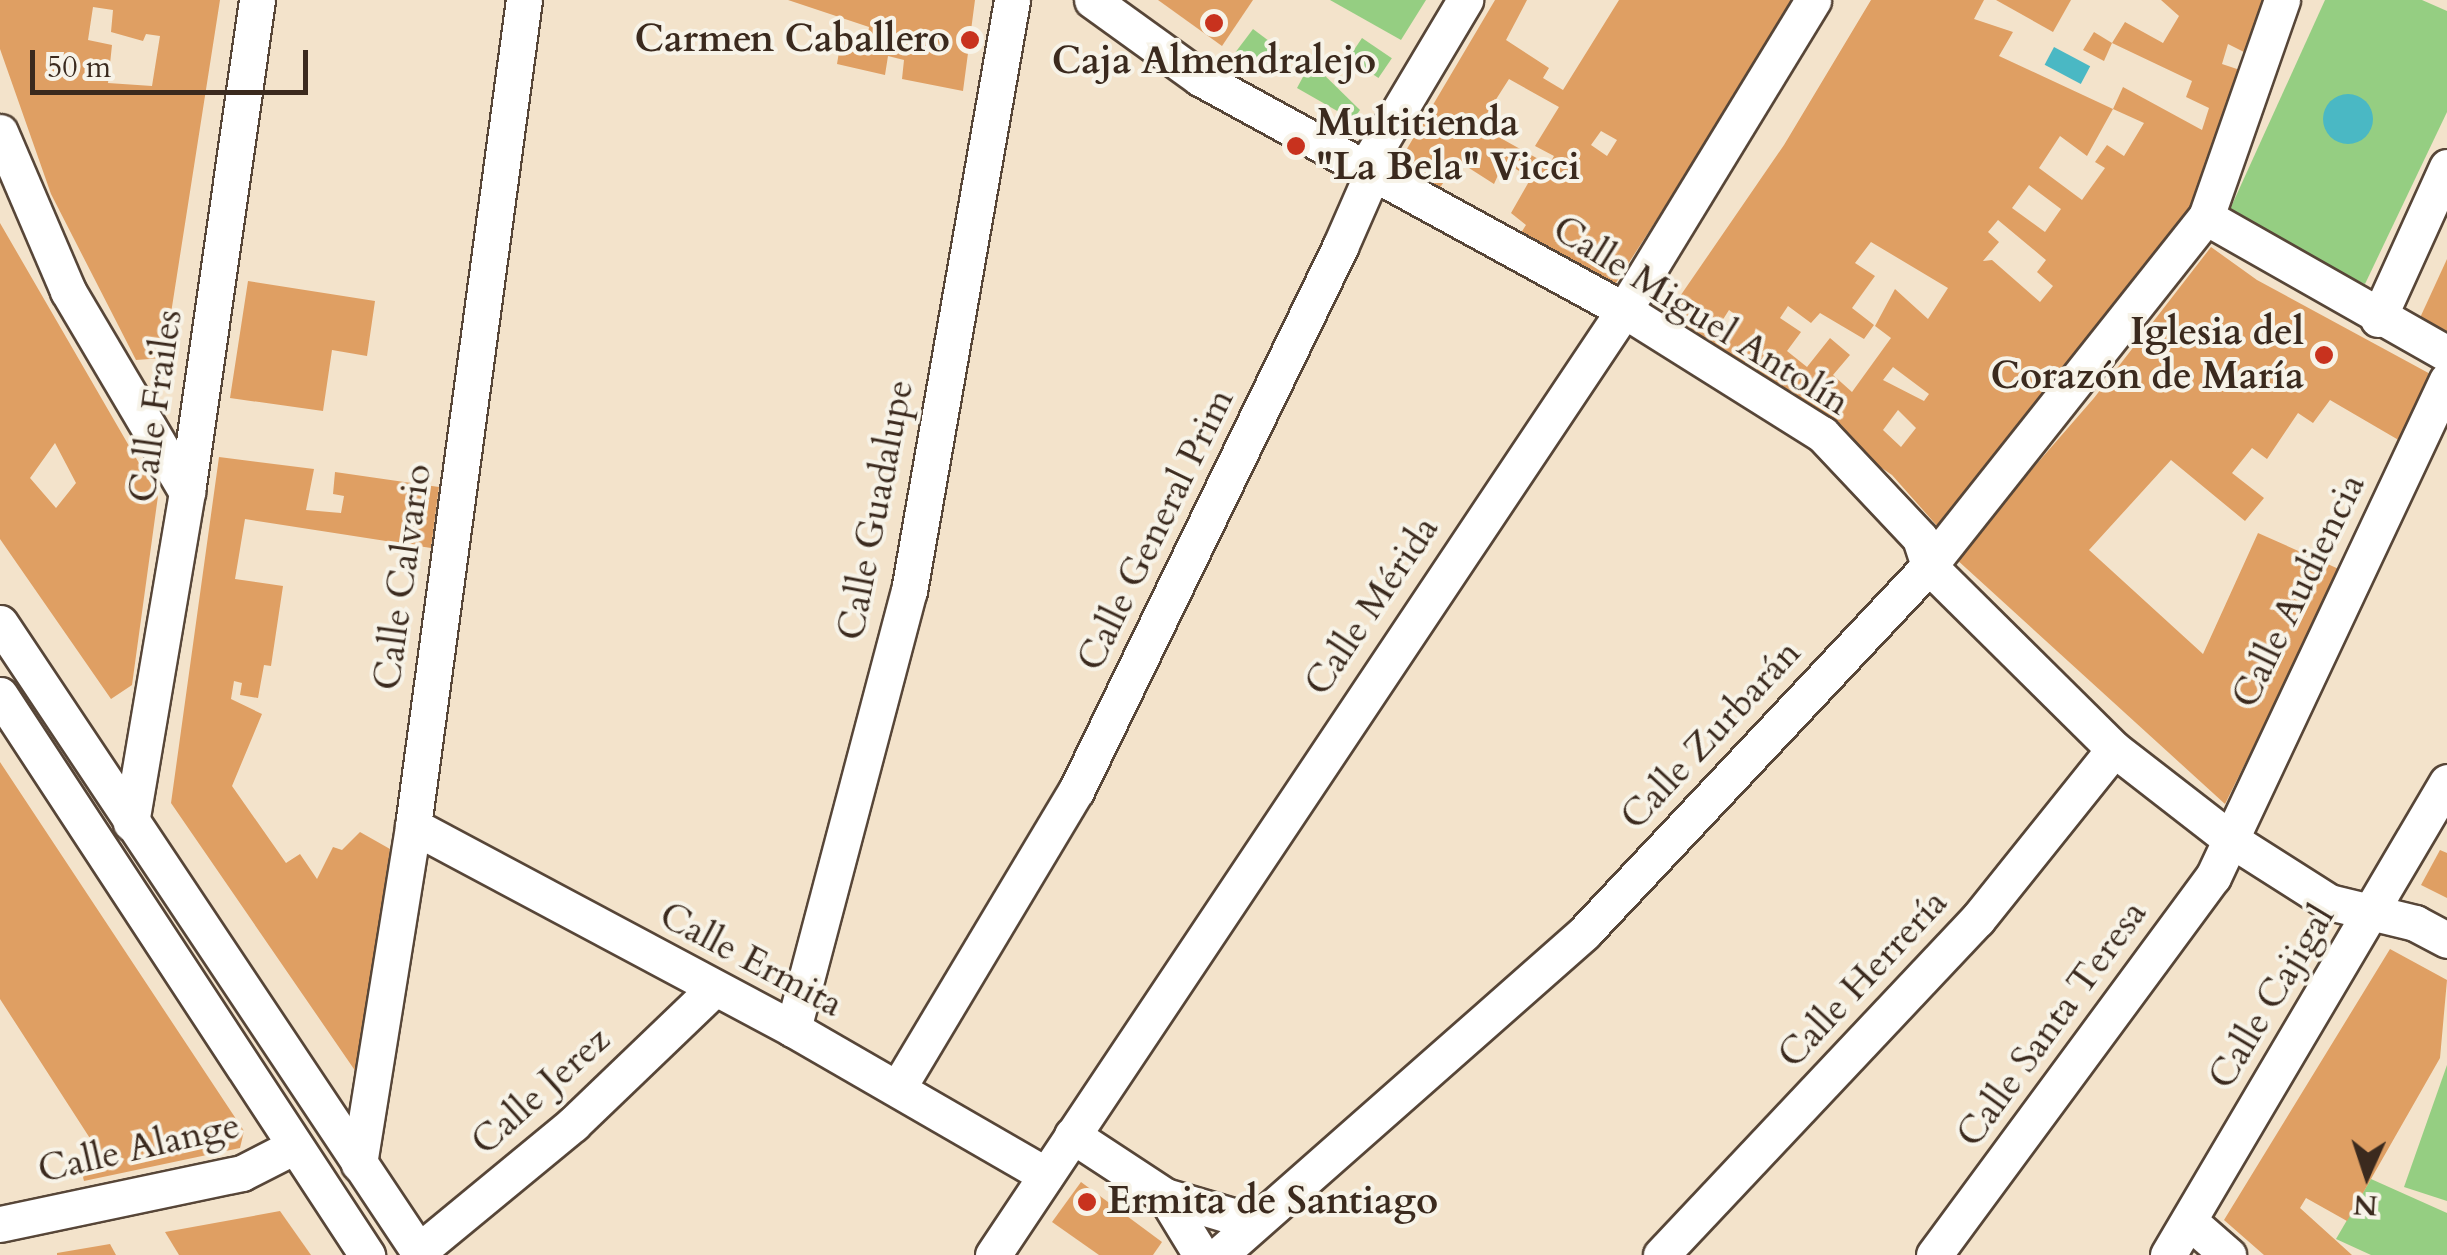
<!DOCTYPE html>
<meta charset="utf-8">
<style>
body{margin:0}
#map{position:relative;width:2447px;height:1255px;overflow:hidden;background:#f3e3cb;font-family:Cardo,serif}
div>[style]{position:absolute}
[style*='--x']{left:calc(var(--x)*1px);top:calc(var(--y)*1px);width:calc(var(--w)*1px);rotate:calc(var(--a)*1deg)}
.green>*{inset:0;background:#95ce82;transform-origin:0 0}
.water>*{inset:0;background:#4ab8c4;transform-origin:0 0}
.round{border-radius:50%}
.building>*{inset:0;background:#df9f63}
.roads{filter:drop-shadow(2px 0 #574638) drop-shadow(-2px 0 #574638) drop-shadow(0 2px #574638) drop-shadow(0 -2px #574638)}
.street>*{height:35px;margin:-17.5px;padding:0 17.5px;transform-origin:17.5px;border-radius:17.5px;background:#fff}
.dots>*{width:28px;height:28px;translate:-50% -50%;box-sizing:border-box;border:5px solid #f7f3e8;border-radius:50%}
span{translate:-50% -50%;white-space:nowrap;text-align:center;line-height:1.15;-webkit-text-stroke:8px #f7f3e8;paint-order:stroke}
.poi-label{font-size:38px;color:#3b2a1e;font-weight:700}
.right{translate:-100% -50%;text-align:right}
.left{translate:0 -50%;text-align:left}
.street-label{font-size:38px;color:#3b2a1e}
.north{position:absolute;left:2317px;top:1125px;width:100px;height:100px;-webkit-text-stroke:8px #f7f3e8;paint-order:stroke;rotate:183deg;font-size:28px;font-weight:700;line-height:40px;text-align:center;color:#3b2a1e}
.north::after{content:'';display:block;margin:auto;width:35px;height:45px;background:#3b2a1e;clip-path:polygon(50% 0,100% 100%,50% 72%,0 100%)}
.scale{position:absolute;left:30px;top:50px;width:278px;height:45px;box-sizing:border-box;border:5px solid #3b2a1e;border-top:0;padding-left:12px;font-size:30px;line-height:35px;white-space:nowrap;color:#3b2a1e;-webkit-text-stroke:8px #f7f3e8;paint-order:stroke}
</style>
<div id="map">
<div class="green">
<div style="clip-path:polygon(1330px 0,1426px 0,1401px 40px)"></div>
<div style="clip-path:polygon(2325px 0,2422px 0,2447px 11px,2447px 112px,2365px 284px,2226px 218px)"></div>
<div style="left:1253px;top:29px;width:34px;height:30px;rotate:37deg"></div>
<div style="left:1362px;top:38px;width:36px;height:24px;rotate:34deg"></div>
<div style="clip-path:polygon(1311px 62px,1360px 110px,1353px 120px,1297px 88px)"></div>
<div style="clip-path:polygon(2447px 1065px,2447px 1201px,2404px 1187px)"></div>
<div style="clip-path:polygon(2371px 1179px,2447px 1213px,2447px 1255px,2371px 1255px,2336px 1239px)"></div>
</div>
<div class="water">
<div style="left:2054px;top:47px;width:41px;height:20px;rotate:28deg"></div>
<div class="round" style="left:2323px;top:94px;width:50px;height:50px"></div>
</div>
<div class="building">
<div style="clip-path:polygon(evenodd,0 0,220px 0,164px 358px,136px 360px,51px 194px,0 49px,0 0,93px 7px,113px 10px,111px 32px,143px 41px,146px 34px,160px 36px,152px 86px,108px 83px,112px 45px,88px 40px,93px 7px)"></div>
<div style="clip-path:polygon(788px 0,975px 0,963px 91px,902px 79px,904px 60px,888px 56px,885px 75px,837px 64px,842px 34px,867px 40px,869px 27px)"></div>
<div style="clip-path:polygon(1158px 0,1253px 0,1222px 46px)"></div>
<div style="clip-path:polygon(evenodd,1495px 0,1527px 0,1506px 40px,1549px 68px,1543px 78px,1563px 90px,1619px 0,1798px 0,1610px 292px,1517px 239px,1526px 225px,1511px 213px,1531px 178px,1504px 162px,1494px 184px,1458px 161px,1437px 192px,1395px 169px,1495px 0,1509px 79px,1559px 107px,1535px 146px,1554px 156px,1549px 165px,1479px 126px,1509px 79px,1495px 0,1601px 131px,1617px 140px,1607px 156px,1591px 145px,1601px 131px)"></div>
<div style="clip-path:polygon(evenodd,1871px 0,1984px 0,1974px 19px,2013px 32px,1999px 56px,2113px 109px,2087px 156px,2060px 136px,2039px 168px,2082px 200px,2105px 168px,2095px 162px,2107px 145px,2124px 156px,2144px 123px,2113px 109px,2123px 87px,2202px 130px,2209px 108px,2186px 97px,2192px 81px,2112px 43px,2125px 22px,2163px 43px,2179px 16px,2161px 0,2264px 0,2250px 55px,2228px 44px,2222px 64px,2246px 72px,2204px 196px,1939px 528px,1892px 475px,1751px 379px,1760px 365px,1748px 357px,1739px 371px,1663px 321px,1784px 145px,1871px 0,2029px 185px,2061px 209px,2045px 232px,2012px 208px,2029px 185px,1871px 0,1998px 220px,2046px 260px,2037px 272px,2053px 286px,2040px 302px,1992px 260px,1983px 261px,1999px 242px,1988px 232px,1998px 220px,1871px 0,1871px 242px,1948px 288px,1928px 319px,1895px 289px,1875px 326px,1891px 338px,1852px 392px,1833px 375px,1850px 355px,1830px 338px,1807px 367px,1787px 351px,1801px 332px,1780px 318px,1788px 306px,1811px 323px,1820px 313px,1864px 339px,1874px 325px,1852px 308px,1875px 276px,1855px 263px,1871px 242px,1871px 0,1729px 310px,1736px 315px,1729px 325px,1722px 321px,1729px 310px,1871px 0,1893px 367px,1929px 394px,1924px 401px,1883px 380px,1893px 367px,1871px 0,1898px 410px,1916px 428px,1901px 447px,1883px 430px,1898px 410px)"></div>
<div style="clip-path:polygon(1996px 0,2071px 0,2053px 32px)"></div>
<div style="clip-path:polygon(2094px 32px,2112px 43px,2104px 61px,2083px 50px)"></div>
<div style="clip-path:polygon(evenodd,0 223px,158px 496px,132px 685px,111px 699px,0 539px,0 223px,55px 443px,76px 483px,56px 508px,30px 478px,55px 443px)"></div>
<div style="clip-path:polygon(2211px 247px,2257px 280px,2434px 376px,2402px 442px,2330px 400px,2313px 423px,2298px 413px,2267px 459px,2252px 448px,2232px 473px,2264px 498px,2245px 521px,2171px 460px,2089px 550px,2203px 654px,2258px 533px,2341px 570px,2225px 804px,1955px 558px,2094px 398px)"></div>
<div style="clip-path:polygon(2447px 259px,2447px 333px,2419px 320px)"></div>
<div style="clip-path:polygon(248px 281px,375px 301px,367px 356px,332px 350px,323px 411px,230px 398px)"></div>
<div style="clip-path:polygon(219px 457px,314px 469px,306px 510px,341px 513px,344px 496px,333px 494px,335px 472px,439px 487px,431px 548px,245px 519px,235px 579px,283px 586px,271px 666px,264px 665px,258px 698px,240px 695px,242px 683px,234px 681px,231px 699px,262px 714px,232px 786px,286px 863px,300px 854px,317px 879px,333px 847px,342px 850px,360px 832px,390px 849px,356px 1072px,171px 803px)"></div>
<div style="clip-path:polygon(0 762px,244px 1131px,240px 1148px,84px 1181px,80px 1166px,104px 1160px,0 999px)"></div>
<div style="clip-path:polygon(2440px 850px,2447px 853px,2447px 898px,2421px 885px)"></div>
<div style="clip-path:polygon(2390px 949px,2447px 980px,2440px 1058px,2347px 1221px,2306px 1198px,2300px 1208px,2352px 1255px,2264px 1255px,2224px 1220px)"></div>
<div style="clip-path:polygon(1081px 1182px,1162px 1242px,1153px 1255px,1099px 1255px,1052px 1222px)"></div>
<div style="clip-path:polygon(280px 1211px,311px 1255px,179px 1255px,165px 1232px)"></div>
<div style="clip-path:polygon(110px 1244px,116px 1255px,57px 1255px,57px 1253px)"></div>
</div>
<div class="roads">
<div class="street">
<div style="--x:1092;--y:0;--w:133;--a:35.8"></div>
<div style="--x:1200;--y:78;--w:483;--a:28.7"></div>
<div style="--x:1624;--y:310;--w:234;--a:32.1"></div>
<div style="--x:1822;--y:434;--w:143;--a:46.7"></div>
<div style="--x:1920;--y:538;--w:29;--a:72"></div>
<div style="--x:1929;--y:566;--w:260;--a:44.7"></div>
<div style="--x:2114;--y:749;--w:147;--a:37.8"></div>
<div style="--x:2230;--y:839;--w:117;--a:32.5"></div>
<div style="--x:2329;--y:902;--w:89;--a:13.7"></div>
<div style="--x:2415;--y:923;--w:36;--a:28"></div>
<div style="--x:2282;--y:0;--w:230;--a:109.3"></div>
<div style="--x:2206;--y:217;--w:277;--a:29.6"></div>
<div style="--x:0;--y:132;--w:173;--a:66.8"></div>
<div style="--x:68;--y:291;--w:234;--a:59.4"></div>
<div style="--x:2378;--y:319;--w:167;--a:-65.6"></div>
<div style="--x:0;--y:623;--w:759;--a:56.33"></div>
<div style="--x:0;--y:695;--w:670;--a:56.76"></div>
<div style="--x:131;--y:823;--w:336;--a:-80.4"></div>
<div style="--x:187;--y:492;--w:497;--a:-81.9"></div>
<div style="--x:413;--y:826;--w:431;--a:28.1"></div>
<div style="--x:793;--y:1029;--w:292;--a:30"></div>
<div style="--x:793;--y:1029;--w:453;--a:-75.2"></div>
<div style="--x:909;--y:591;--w:600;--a:-80.11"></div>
<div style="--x:898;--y:1088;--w:346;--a:-59.1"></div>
<div style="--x:1076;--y:791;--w:605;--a:-64.11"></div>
<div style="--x:1340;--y:247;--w:72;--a:-66.3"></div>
<div style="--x:1369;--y:181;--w:14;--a:-107"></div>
<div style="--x:1365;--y:168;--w:196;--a:-59.2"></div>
<div style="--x:1072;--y:1135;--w:111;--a:33.3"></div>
<div style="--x:1165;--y:1196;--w:92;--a:16.5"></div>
<div style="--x:359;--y:1164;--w:342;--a:-80.9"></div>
<div style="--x:413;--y:826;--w:833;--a:-82.35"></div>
<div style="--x:1165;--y:1196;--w:69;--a:58.6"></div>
<div style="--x:2189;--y:1221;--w:52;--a:41.1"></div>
<div style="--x:0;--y:1224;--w:247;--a:-11.9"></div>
<div style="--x:242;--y:1173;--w:59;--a:-27"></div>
<div style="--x:419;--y:1251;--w:200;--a:-39.5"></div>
<div style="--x:573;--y:1124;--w:195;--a:-43.8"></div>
<div style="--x:993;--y:1255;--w:1136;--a:-56.27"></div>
<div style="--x:1624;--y:310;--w:363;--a:-58.6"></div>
<div style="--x:1219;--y:1255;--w:487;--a:-41.4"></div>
<div style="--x:1584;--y:933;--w:504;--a:-46.77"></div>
<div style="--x:1929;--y:566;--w:446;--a:-51.6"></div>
<div style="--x:1661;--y:1255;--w:461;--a:-46.7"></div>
<div style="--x:1977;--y:920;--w:219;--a:-51.3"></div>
<div style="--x:1934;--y:1255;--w:470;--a:-53.6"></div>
<div style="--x:2213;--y:877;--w:549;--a:-64.79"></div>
<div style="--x:2168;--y:1255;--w:549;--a:-59.47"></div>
</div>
</div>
<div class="dots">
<div style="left:1214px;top:23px;background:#c8321e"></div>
<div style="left:970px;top:40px;background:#c8321e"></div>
<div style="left:1296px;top:146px;background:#c8321e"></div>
<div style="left:2324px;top:355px;background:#c8321e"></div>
<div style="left:1087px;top:1202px;background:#c8321e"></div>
</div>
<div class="poi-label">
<span class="right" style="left:950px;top:40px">Carmen Caballero</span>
<span style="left:1214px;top:62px">Caja Almendralejo</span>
<span class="left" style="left:1316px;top:146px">Multitienda<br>"La Bela" Vicci</span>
<span class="right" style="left:2304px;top:355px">Iglesia del<br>Corazón de María</span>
<span class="left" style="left:1107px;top:1202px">Ermita de Santiago</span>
</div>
<div class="street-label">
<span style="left:1701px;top:316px;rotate:32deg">Calle Miguel Antolín</span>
<span style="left:156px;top:406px;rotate:-82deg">Calle Frailes</span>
<span style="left:876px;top:510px;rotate:-79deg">Calle Guadalupe</span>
<span style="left:1156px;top:530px;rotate:-64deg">Calle General Prim</span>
<span style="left:403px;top:577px;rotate:-82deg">Calle Calvario</span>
<span style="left:2299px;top:591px;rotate:-64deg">Calle Audiencia</span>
<span style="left:1372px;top:606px;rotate:-56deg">Calle Mérida</span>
<span style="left:1711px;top:735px;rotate:-47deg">Calle Zurbarán</span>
<span style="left:751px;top:960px;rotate:28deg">Calle Ermita</span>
<span style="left:1863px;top:979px;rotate:-47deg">Calle Herrería</span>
<span style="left:2272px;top:997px;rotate:-59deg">Calle Cajigal</span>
<span style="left:2052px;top:1024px;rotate:-54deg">Calle Santa Teresa</span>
<span style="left:541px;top:1091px;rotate:-42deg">Calle Jerez</span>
<span style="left:139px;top:1148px;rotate:-13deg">Calle Alange</span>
</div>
<div class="north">N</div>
<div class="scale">50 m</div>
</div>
